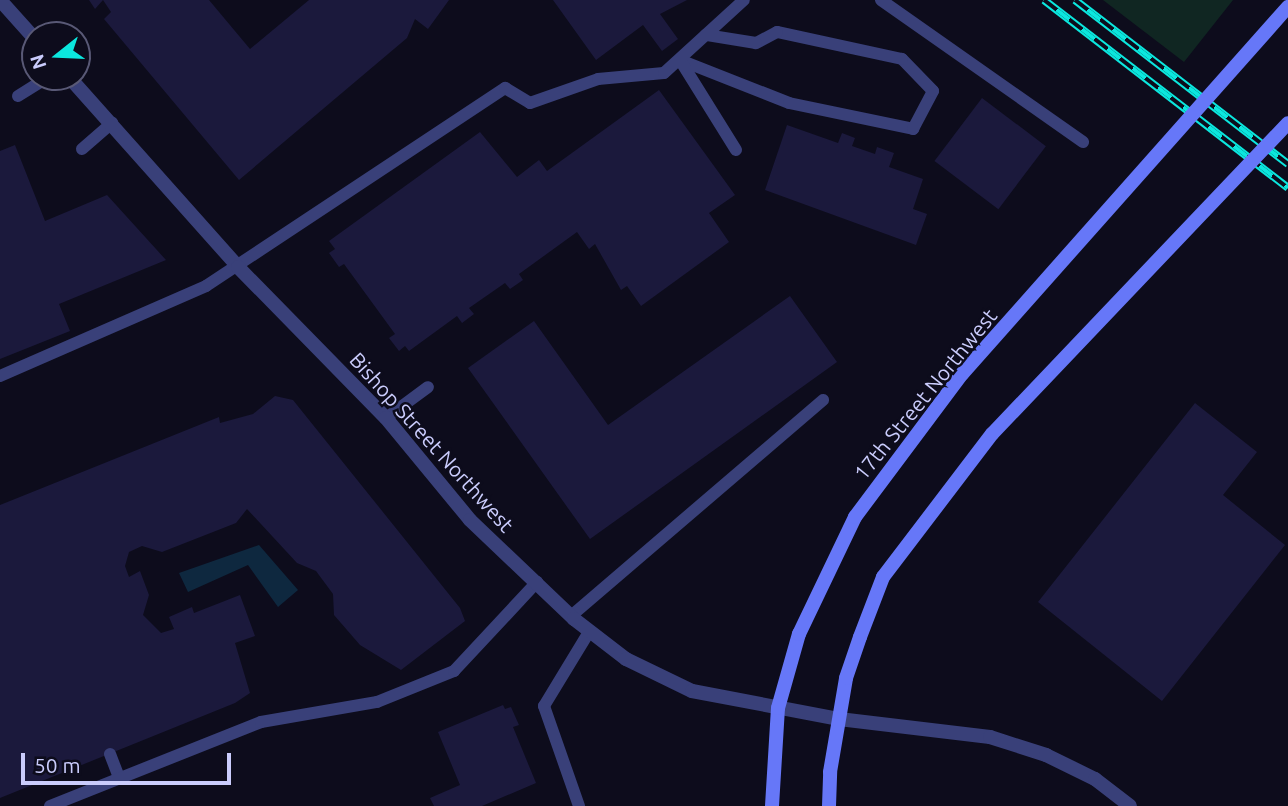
<!DOCTYPE html>
<style>
body{margin:0}
#map{position:relative;width:1288px;height:806px;overflow:hidden;background:#0d0c1c;font-family:Ubuntu,sans-serif}
div>[style]{position:absolute}
[style*='--x']{left:calc(var(--x)*1px);top:calc(var(--y)*1px);width:calc(var(--w)*1px);rotate:calc(var(--a)*1deg)}
.green>*{inset:0;background:#102622}
.water>*{inset:0;background:#0e283f}
.building>*{inset:0;background:#1b193c;transform-origin:0 0}
.service>*{height:12px;margin:-6px;padding:0 6px;transform-origin:6px;border-radius:6px;background:#394079}
.minor>*{height:14px;margin:-7px;padding:0 7px;transform-origin:7px;border-radius:7px;background:#394079}
.secondary>*{height:14px;margin:-7px;padding:0 7px;transform-origin:7px;border-radius:7px;background:#6677f8}
.rail>*{height:8px;margin-top:-4px;transform-origin:0;background:repeating-linear-gradient(90deg,#0d0c1c 0 16px,#0be7de 0 32px);box-sizing:border-box;border-block:2px solid #0be7de}
.secondary-bridge>*{height:14px;margin:-7px;padding:0 7px;transform-origin:7px;border-radius:7px;background:#6677f8}
span{translate:-50% -50%;white-space:nowrap;text-align:center;line-height:1.15;-webkit-text-stroke:5px #0d0c1c;paint-order:stroke}
.street-label{font-size:21px;color:#caccfc}
.north{position:absolute;left:21px;top:21px;width:70px;height:70px;box-sizing:border-box;background:#0d0c1c;border:2px solid #595976;border-radius:50%;rotate:252deg;font-size:19px;font-weight:700;line-height:28px;text-align:center;color:#caccfc}
.north::after{content:'';display:block;margin:auto;width:24px;height:32px;background:#0be7de;clip-path:polygon(50% 0,100% 100%,50% 72%,0 100%)}
.scale{position:absolute;left:21px;top:753px;width:210px;height:32px;box-sizing:border-box;border:4px solid #caccfc;border-top:0;padding-left:9px;font-size:21px;line-height:24px;white-space:nowrap;color:#caccfc;-webkit-text-stroke:5px #0d0c1c;paint-order:stroke}
</style>
<div id="map">
<div class="green">
<div style="clip-path:polygon(1103px 0,1233px 0,1184px 62px)"></div>
</div>
<div class="water">
<div style="clip-path:polygon(259px 545px,298px 590px,278px 607px,248px 565px,188px 592px,179px 573px)"></div>
</div>
<div class="building">
<div style="clip-path:polygon(89px 0,209px 0,250px 49px,309px 0,449px 0,428px 29px,415px 19px,407px 38px,239px 180px,104px 19px,111px 12px,103px 0,95px 9px)"></div>
<div style="clip-path:polygon(553px 0,687px 0,660px 14px,678px 39px,662px 51px,643px 25px,596px 60px)"></div>
<div style="clip-path:polygon(659px 90px,735px 195px,709px 213px,729px 242px,641px 306px,627px 286px,621px 290px,595px 244px,589px 249px,577px 232px,519px 274px,523px 280px,510px 289px,505px 283px,469px 308px,474px 314px,462px 323px,457px 316px,409px 351px,405px 346px,399px 351px,389px 338px,395px 334px,344px 264px,339px 267px,329px 253px,335px 249px,329px 241px,480px 132px,517px 177px,539px 160px,547px 171px)"></div>
<div style="left:982px;top:98px;width:80px;height:79px;rotate:37deg"></div>
<div style="clip-path:polygon(787px 125px,838px 143px,842px 133px,855px 138px,852px 146px,875px 154px,877px 147px,894px 153px,889px 167px,923px 179px,913px 209px,927px 214px,916px 245px,765px 190px)"></div>
<div style="clip-path:polygon(15px 145px,45px 221px,107px 195px,166px 260px,59px 304px,70px 331px,0 359px,0 151px)"></div>
<div style="clip-path:polygon(790px 296px,837px 362px,590px 539px,468px 368px,534px 321px,608px 425px)"></div>
<div style="clip-path:polygon(275px 396px,293px 400px,460px 608px,465px 621px,401px 670px,360px 645px,334px 615px,333px 594px,316px 571px,297px 563px,247px 509px,236px 523px,162px 552px,142px 546px,129px 552px,125px 566px,129px 577px,140px 571px,149px 595px,143px 615px,161px 633px,174px 629px,169px 617px,192px 607px,194px 613px,240px 595px,255px 636px,235px 643px,250px 693px,235px 703px,0 798px,0 505px,219px 417px,220px 423px,253px 414px)"></div>
<div style="clip-path:polygon(1195px 403px,1257px 452px,1223px 495px,1285px 545px,1162px 701px,1038px 602px)"></div>
<div style="clip-path:polygon(503px 705px,505px 709px,511px 707px,519px 725px,513px 727px,536px 783px,482px 806px,434px 806px,430px 798px,460px 785px,438px 732px)"></div>
</div>
<div class="service">
<div style="--x:881;--y:0;--w:247;--a:35.1"></div>
<div style="--x:680;--y:60;--w:117;--a:21.5"></div>
<div style="--x:789;--y:103;--w:127;--a:11.8"></div>
<div style="--x:913;--y:129;--w:43;--a:-62.2"></div>
<div style="--x:933;--y:91;--w:45;--a:-134.1"></div>
<div style="--x:902;--y:59;--w:128;--a:-167.8"></div>
<div style="--x:777;--y:32;--w:24;--a:152"></div>
<div style="--x:756;--y:43;--w:51;--a:-170.9"></div>
<div style="--x:680;--y:60;--w:106;--a:58.1"></div>
<div style="--x:18;--y:96;--w:36;--a:-32"></div>
<div style="--x:82;--y:149;--w:40;--a:-41"></div>
<div style="--x:0;--y:376;--w:225;--a:-23.6"></div>
<div style="--x:206;--y:286;--w:359;--a:-33.5"></div>
<div style="--x:505;--y:88;--w:29;--a:31"></div>
<div style="--x:530;--y:103;--w:72;--a:-19.4"></div>
<div style="--x:598;--y:79;--w:66;--a:-5.2"></div>
<div style="--x:664;--y:73;--w:108;--a:-42.4"></div>
<div style="--x:386;--y:418;--w:52;--a:-36.4"></div>
<div style="--x:571;--y:616;--w:332;--a:-40.6"></div>
<div style="--x:110;--y:754;--w:26;--a:69"></div>
<div style="--x:50;--y:806;--w:227;--a:-21.7"></div>
<div style="--x:261;--y:722;--w:118;--a:-9.8"></div>
<div style="--x:377;--y:702;--w:83;--a:-21.9"></div>
<div style="--x:454;--y:671;--w:122;--a:-47"></div>
<div style="--x:579;--y:806;--w:106;--a:-109.3"></div>
<div style="--x:544;--y:706;--w:87;--a:-58.7"></div>
</div>
<div class="minor">
<div style="--x:0;--y:0;--w:52;--a:48.1"></div>
<div style="--x:69;--y:77;--w:254;--a:48.3"></div>
<div style="--x:238;--y:267;--w:211;--a:45.6"></div>
<div style="--x:386;--y:418;--w:132;--a:50.5"></div>
<div style="--x:470;--y:520;--w:144;--a:43.6"></div>
<div style="--x:574;--y:619;--w:66;--a:37.6"></div>
<div style="--x:626;--y:659;--w:73;--a:25.9"></div>
<div style="--x:692;--y:691;--w:150;--a:10.8"></div>
<div style="--x:839;--y:719;--w:152;--a:6.8"></div>
<div style="--x:990;--y:737;--w:59;--a:17.8"></div>
<div style="--x:1046;--y:755;--w:55;--a:26.1"></div>
<div style="--x:1095;--y:779;--w:44;--a:37.6"></div>
</div>
<div class="secondary">
<div style="--x:772;--y:806;--w:98;--a:-86.5"></div>
<div style="--x:778;--y:708;--w:77;--a:-74.2"></div>
<div style="--x:829;--y:806;--w:34;--a:-88"></div>
<div style="--x:830;--y:772;--w:95;--a:-80.3"></div>
<div style="--x:846;--y:678;--w:43;--a:-71.1"></div>
</div>
<div class="rail">
<div style="--x:1044;--y:0;--w:308;--a:37.6"></div>
<div style="--x:1075;--y:0;--w:269;--a:37.6"></div>
</div>
<div class="secondary-bridge">
<div style="--x:799;--y:634;--w:130;--a:-64.4"></div>
<div style="--x:855;--y:517;--w:179;--a:-53.2"></div>
<div style="--x:962;--y:374;--w:491;--a:-48.4"></div>
<div style="--x:860;--y:637;--w:64;--a:-69"></div>
<div style="--x:883;--y:577;--w:180;--a:-52.7"></div>
<div style="--x:992;--y:434;--w:429;--a:-46.4"></div>
</div>
<div class="street-label">
<span style="left:925px;top:394px;rotate:-51deg">17th Street Northwest</span>
<span style="left:432px;top:442px;rotate:48deg">Bishop Street Northwest</span>
</div>
<div class="north">N</div>
<div class="scale">50 m</div>
</div>
